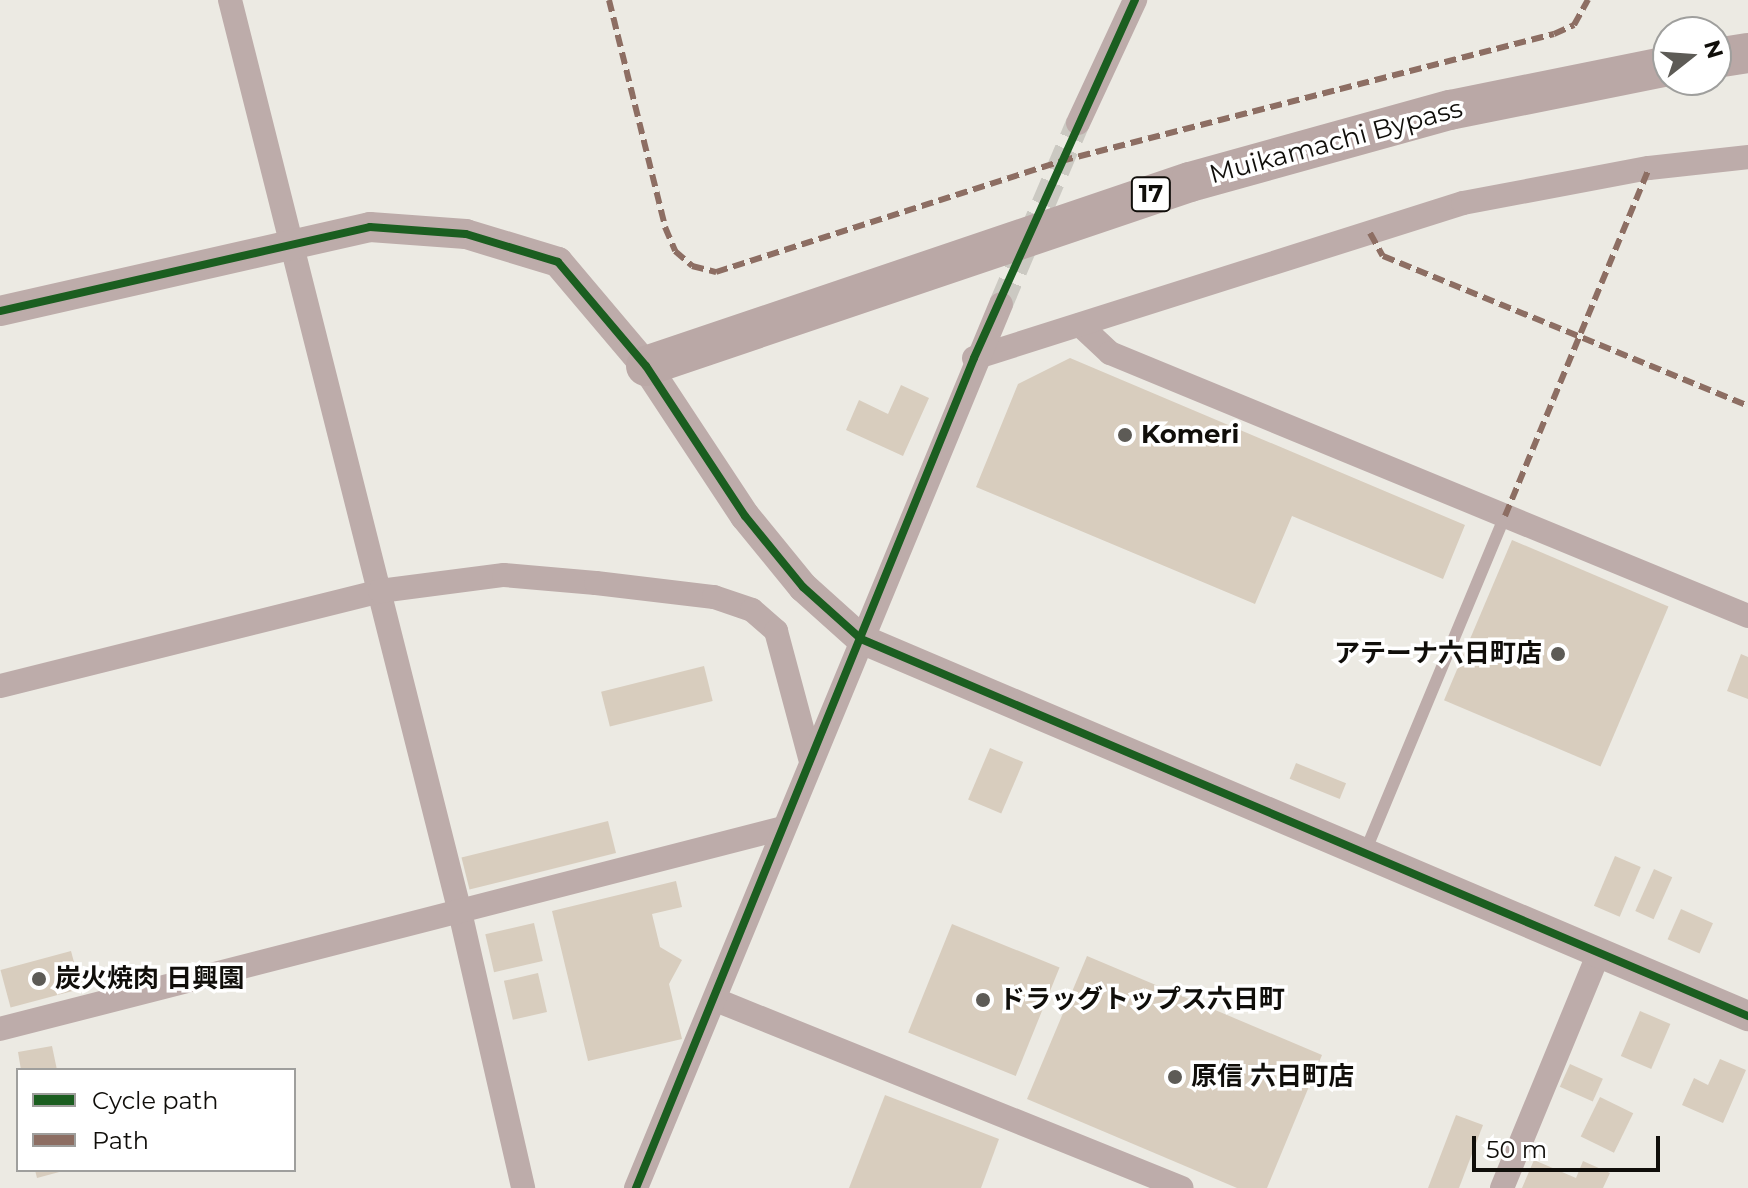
<!DOCTYPE html>
<meta charset="utf-8">
<style>
body{margin:0}
#map{position:relative;width:1748px;height:1188px;overflow:hidden;background:#eceae3;font-family:Montserrat,"Noto Sans JP",sans-serif}
div>[style]{position:absolute}
[style*='--x']{left:calc(var(--x)*1px);top:calc(var(--y)*1px);width:calc(var(--w)*1px);rotate:calc(var(--a)*1deg)}
.building>*{inset:0;background:#d8cdbe;transform-origin:0 0}
.minor-tunnel>*{height:24px;margin-top:-12px;transform-origin:0;background:repeating-linear-gradient(90deg,#cbc9c2 0 24px,transparent 0 36px)}
.service>*{height:12px;margin:-6px;padding:0 6px;transform-origin:6px;border-radius:6px;background:#bdacaa}
.minor>*{height:24px;margin:-12px;padding:0 12px;transform-origin:12px;border-radius:12px;background:#bdacaa}
.tertiary>*{height:30px;margin:-15px;padding:0 15px;transform-origin:15px;border-radius:15px;background:#bdacaa}
.trunk>*{height:40px;margin:-20px;padding:0 20px;transform-origin:20px;border-radius:20px;background:#baa8a6}
.quiet>*{height:6px;margin-top:-3px;transform-origin:0;background:repeating-linear-gradient(90deg,#8d6e63 0 12px,transparent 0 18px)}
.cycleway>*{height:8px;margin:-4px;padding:0 4px;transform-origin:4px;border-radius:4px;background:#1b5e20}
.dots>*{width:22px;height:22px;translate:-50% -50%;box-sizing:border-box;border:4px solid #fff;border-radius:50%}
span{translate:-50% -50%;white-space:nowrap;text-align:center;line-height:1.15;-webkit-text-stroke:7px #fff;paint-order:stroke}
.shield-label span{padding:2px 6px;background:#fff;border:2px solid;border-radius:6px;-webkit-text-stroke-width:0}
.shield-label{font-size:24px;color:#100e0a;font-weight:700}
.street-label{font-size:26px;color:#100e0a}
.poi-label{font-size:26px;color:#100e0a;font-weight:700}
.left{translate:0 -50%;text-align:left}
.right{translate:-100% -50%;text-align:right}
.legend{position:absolute;left:16px;top:1068px;width:280px;height:104px;box-sizing:border-box;background:#fff;border:2px solid #9f9f9d;margin:0;padding:10px 14px;list-style:none;font-size:24px;color:#100e0a}
.legend li{display:flex;align-items:center;gap:16px;height:40px}
.legend b{width:40px;border:2px solid #9f9f9d}
.north{position:absolute;left:1652px;top:16px;width:80px;height:80px;box-sizing:border-box;background:#fff;border:2px solid #9f9f9d;border-radius:50%;rotate:73deg;font-size:22px;font-weight:700;line-height:32px;text-align:center;color:#100e0a}
.north::after{content:'';display:block;margin:auto;width:28px;height:36px;background:#5d5b56;clip-path:polygon(50% 0,100% 100%,50% 72%,0 100%)}
.scale{position:absolute;left:1472px;top:1136px;width:188px;height:36px;box-sizing:border-box;border:4px solid #100e0a;border-top:0;padding-left:10px;font-size:24px;line-height:28px;white-space:nowrap;color:#100e0a;-webkit-text-stroke:6px #fff;paint-order:stroke}
</style>
<div id="map">
<div class="building">
<div style="clip-path:polygon(1070px 358px,1465px 525px,1443px 579px,1292px 516px,1255px 604px,976px 487px,1018px 384px)"></div>
<div style="clip-path:polygon(901px 385px,929px 398px,903px 456px,846px 430px,859px 400px,888px 414px)"></div>
<div style="left:1512px;top:540px;width:170px;height:174px;rotate:23deg"></div>
<div style="clip-path:polygon(1741px 654px,1748px 657px,1748px 699px,1727px 691px)"></div>
<div style="left:704px;top:666px;width:36px;height:106px;rotate:76deg"></div>
<div style="left:990px;top:748px;width:36px;height:56px;rotate:23deg"></div>
<div style="left:1296px;top:763px;width:54px;height:17px;rotate:22deg"></div>
<div style="left:608px;top:821px;width:33px;height:151px;rotate:76deg"></div>
<div style="left:1615px;top:856px;width:28px;height:54px;rotate:23deg"></div>
<div style="left:1654px;top:869px;width:20px;height:46px;rotate:24deg"></div>
<div style="clip-path:polygon(676px 881px,682px 907px,652px 914px,660px 947px,682px 960px,669px 984px,682px 1039px,588px 1061px,552px 911px)"></div>
<div style="left:1681px;top:909px;width:35px;height:33px;rotate:24deg"></div>
<div style="left:534px;top:923px;width:39px;height:50px;rotate:77deg"></div>
<div style="left:952px;top:924px;width:116px;height:117px;rotate:22deg"></div>
<div style="left:71px;top:951px;width:39px;height:73px;rotate:75deg"></div>
<div style="clip-path:polygon(1087px 956px,1322px 1055px,1267px 1188px,1237px 1188px,1027px 1099px)"></div>
<div style="left:538px;top:973px;width:40px;height:35px;rotate:77deg"></div>
<div style="left:1640px;top:1011px;width:33px;height:49px;rotate:23deg"></div>
<div style="clip-path:polygon(52px 1046px,57px 1070px,21px 1070px,18px 1052px)"></div>
<div style="clip-path:polygon(1720px 1059px,1746px 1070px,1723px 1123px,1682px 1105px,1694px 1078px,1708px 1085px)"></div>
<div style="left:1570px;top:1064px;width:36px;height:25px;rotate:24deg"></div>
<div style="clip-path:polygon(885px 1095px,999px 1139px,981px 1188px,849px 1188px)"></div>
<div style="left:1600px;top:1097px;width:37px;height:44px;rotate:26deg"></div>
<div style="clip-path:polygon(1456px 1115px,1483px 1125px,1459px 1188px,1428px 1188px)"></div>
<div style="clip-path:polygon(1534px 1160px,1576px 1178px,1583px 1161px,1610px 1173px,1603px 1188px,1522px 1188px)"></div>
<div style="clip-path:polygon(35px 1170px,63px 1170px,63px 1171px,37px 1178px)"></div>
</div>
<div class="minor-tunnel">
<div style="--x:1001;--y:304;--w:197;--a:-67"></div>
</div>
<div class="service">
<div style="--x:1365;--y:852;--w:364;--a:-67.4"></div>
</div>
<div class="minor">
<div style="--x:230;--y:0;--w:941;--a:75.85"></div>
<div style="--x:460;--y:912;--w:283;--a:77.1"></div>
<div style="--x:1078;--y:123;--w:136;--a:-65.1"></div>
<div style="--x:1080;--y:325;--w:41;--a:43"></div>
<div style="--x:1110;--y:353;--w:690;--a:22.4"></div>
<div style="--x:974;--y:358;--w:513;--a:-17.59"></div>
<div style="--x:1463;--y:203;--w:189;--a:-10.7"></div>
<div style="--x:1649;--y:168;--w:100;--a:-6.3"></div>
<div style="--x:0;--y:686;--w:392;--a:-14"></div>
<div style="--x:380;--y:591;--w:125;--a:-7.4"></div>
<div style="--x:504;--y:575;--w:92;--a:5"></div>
<div style="--x:596;--y:583;--w:119;--a:6.8"></div>
<div style="--x:714;--y:597;--w:40;--a:18.9"></div>
<div style="--x:752;--y:610;--w:32;--a:41"></div>
<div style="--x:776;--y:631;--w:131;--a:75"></div>
<div style="--x:716;--y:1000;--w:502;--a:21.97"></div>
<div style="--x:0;--y:1029;--w:808;--a:-14.4"></div>
<div style="--x:636;--y:1188;--w:956;--a:-67.56"></div>
<div style="--x:1502;--y:1188;--w:252;--a:-67.6"></div>
</div>
<div class="tertiary">
<div style="--x:0;--y:311;--w:379;--a:-12.8"></div>
<div style="--x:370;--y:227;--w:96;--a:4.2"></div>
<div style="--x:466;--y:234;--w:96;--a:16.9"></div>
<div style="--x:558;--y:262;--w:136;--a:49.8"></div>
<div style="--x:646;--y:366;--w:180;--a:56.6"></div>
<div style="--x:745;--y:516;--w:92;--a:50.8"></div>
<div style="--x:803;--y:587;--w:78;--a:41.9"></div>
<div style="--x:861;--y:639;--w:964;--a:23.03"></div>
</div>
<div class="trunk">
<div style="--x:1716;--y:58;--w:32;--a:-9"></div>
<div style="--x:646;--y:366;--w:574;--a:-18.69"></div>
<div style="--x:1190;--y:182;--w:270;--a:-15.5"></div>
<div style="--x:1450;--y:110;--w:222;--a:-11.4"></div>
</div>
<div class="quiet">
<div style="--x:609;--y:0;--w:234;--a:76.1"></div>
<div style="--x:665;--y:227;--w:26;--a:67"></div>
<div style="--x:675;--y:251;--w:23;--a:41"></div>
<div style="--x:692;--y:266;--w:25;--a:14"></div>
<div style="--x:716;--y:272;--w:362;--a:-17.8"></div>
<div style="--x:1061;--y:161;--w:509;--a:-14.45"></div>
<div style="--x:1554;--y:34;--w:22;--a:-24"></div>
<div style="--x:1574;--y:25;--w:29;--a:-61"></div>
<div style="--x:1370;--y:233;--w:26;--a:61"></div>
<div style="--x:1383;--y:256;--w:395;--a:22.3"></div>
<div style="--x:1505;--y:516;--w:377;--a:-67.5"></div>
</div>
<div class="cycleway">
<div style="--x:0;--y:311;--w:379;--a:-12.8"></div>
<div style="--x:370;--y:227;--w:96;--a:4.2"></div>
<div style="--x:466;--y:234;--w:96;--a:16.9"></div>
<div style="--x:558;--y:262;--w:136;--a:49.8"></div>
<div style="--x:646;--y:366;--w:180;--a:56.6"></div>
<div style="--x:745;--y:516;--w:92;--a:50.8"></div>
<div style="--x:803;--y:587;--w:78;--a:41.9"></div>
<div style="--x:861;--y:639;--w:964;--a:23.03"></div>
<div style="--x:636;--y:1188;--w:896;--a:-67.84"></div>
<div style="--x:974;--y:358;--w:393;--a:-65.8"></div>
</div>
<div class="dots">
<div style="left:1125px;top:435px;background:#5d5b56"></div>
<div style="left:1558px;top:654px;background:#5d5b56"></div>
<div style="left:39px;top:979px;background:#5d5b56"></div>
<div style="left:983px;top:1000px;background:#5d5b56"></div>
<div style="left:1175px;top:1077px;background:#5d5b56"></div>
</div>
<div class="shield-label">
<span style="left:1151px;top:194px">17</span>
</div>
<div class="street-label">
<span style="left:1336px;top:142px;rotate:-15deg">Muikamachi Bypass</span>
</div>
<div class="poi-label">
<span class="left" style="left:1141px;top:435px">Komeri</span>
<span class="right" style="left:1542px;top:654px">アテーナ六日町店</span>
<span class="left" style="left:55px;top:979px">炭火焼肉 日興園</span>
<span class="left" style="left:999px;top:1000px">ドラッグトップス六日町</span>
<span class="left" style="left:1191px;top:1077px">原信 六日町店</span>
</div>
<ul class="legend">
<li><b style="height:10px;background:#1b5e20"></b>Cycle path</li>
<li><b style="height:10px;background:#8d6e63"></b>Path</li>
</ul>
<div class="north">N</div>
<div class="scale">50 m</div>
</div>
